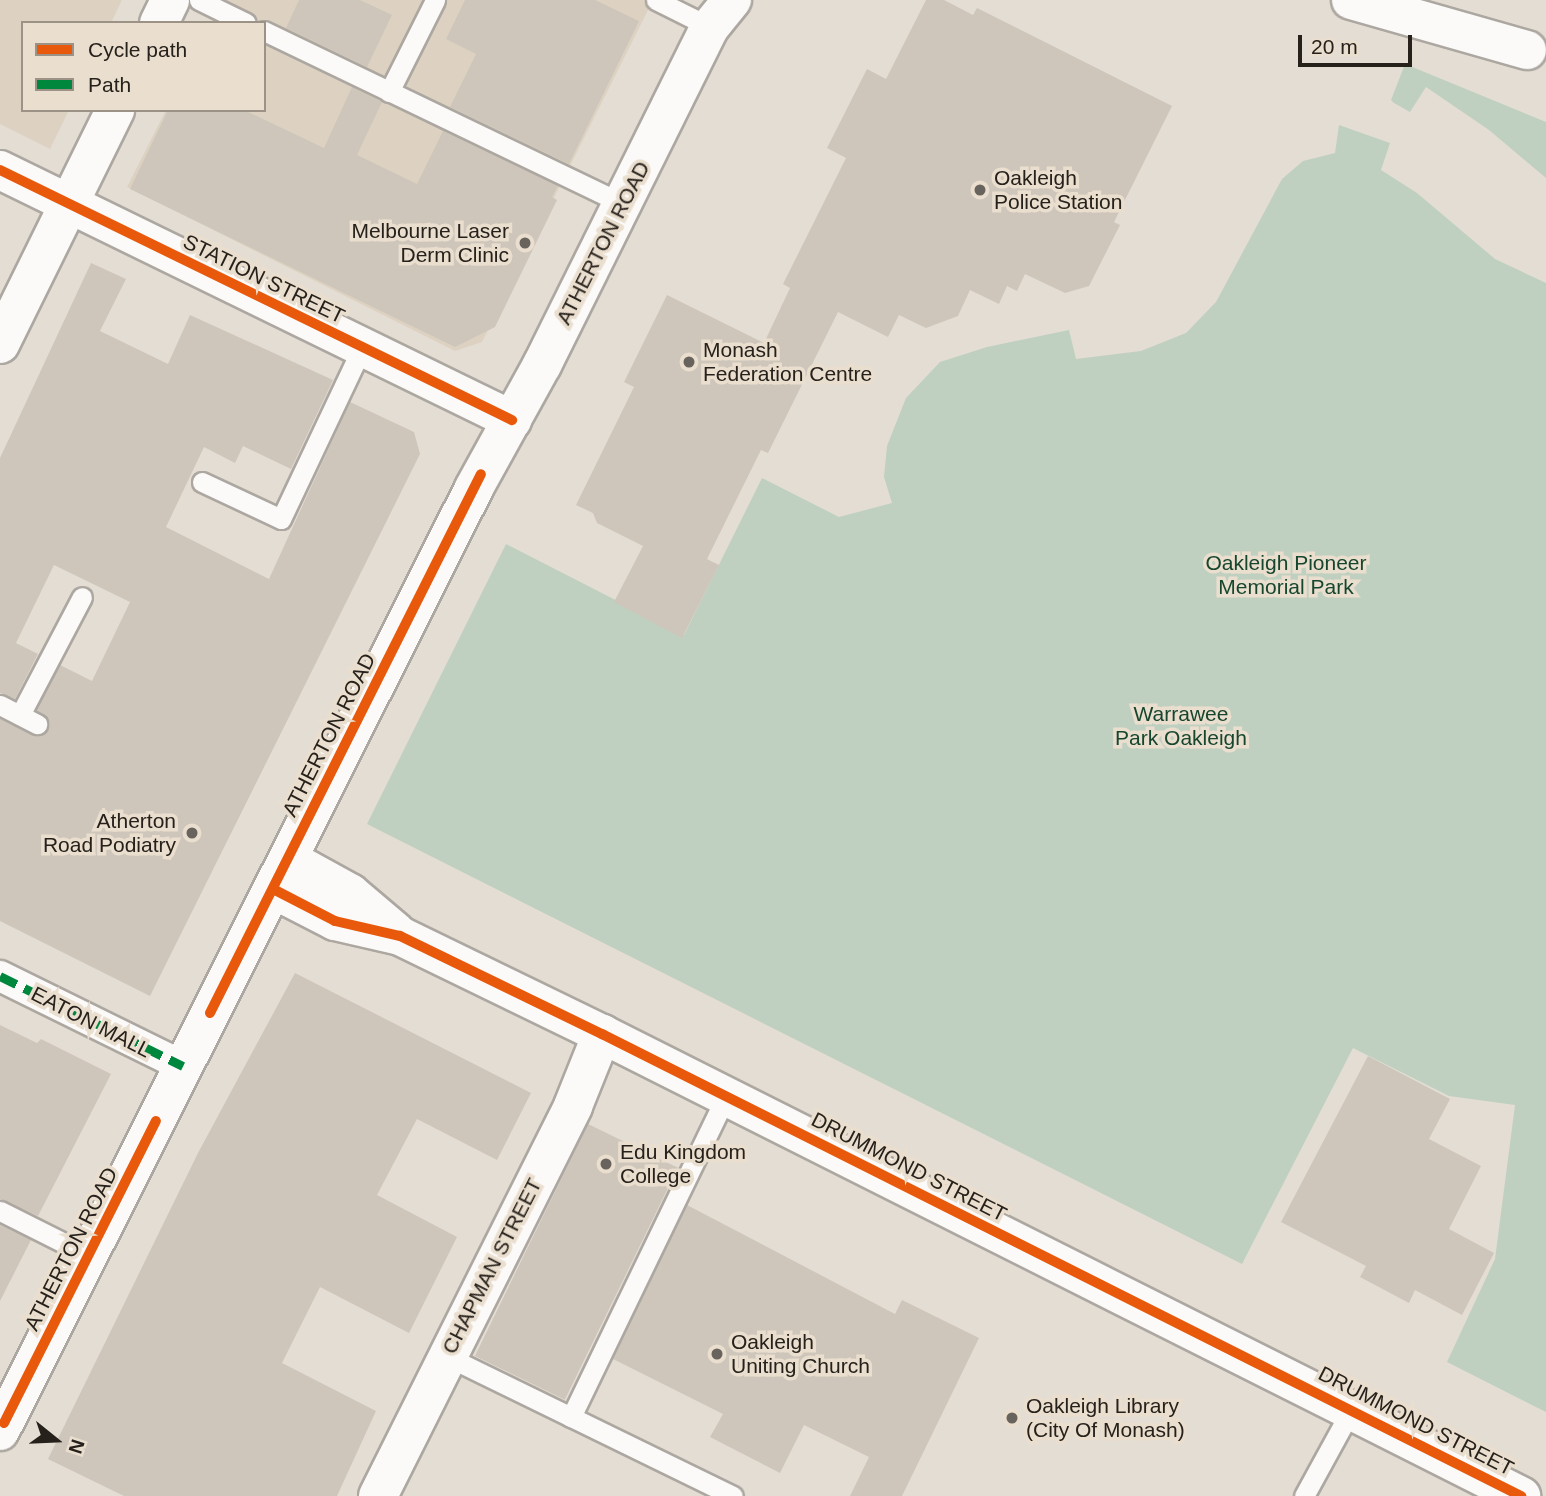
<!DOCTYPE html>
<style>
body{margin:0}
#map{position:relative;width:1546px;height:1496px;overflow:hidden;background:#e4ddd4;font-family:Arial,sans-serif}
div>[style]{position:absolute}
[style*='--x']{left:calc(var(--x)*1px);top:calc(var(--y)*1px);width:calc(var(--w)*1px);rotate:calc(var(--a)*1deg)}
.built>*{inset:0;background:#ddd2c1}
.green>*{inset:0;background:#bfd0c0}
.building>*{inset:0;background:#cec6bb;transform-origin:0 0}
.roads{filter:drop-shadow(2px 0 #aca7a0) drop-shadow(-2px 0 #aca7a0) drop-shadow(0 2px #aca7a0) drop-shadow(0 -2px #aca7a0)}
.service>*{height:19px;margin:-9.5px;padding:0 9.5px;transform-origin:9.5px;border-radius:9.5px;background:#fbfaf9}
.pedestrian>*{height:30px;margin:-15px;padding:0 15px;transform-origin:15px;border-radius:15px;background:#fbfaf9}
.minor>*{height:38px;margin:-19px;padding:0 19px;transform-origin:19px;border-radius:19px;background:#fbfaf9}
.tertiary>*{height:38px;margin:-19px;padding:0 19px;transform-origin:19px;border-radius:19px;background:#fbfaf9}
.trunk>*{height:38px;margin:-19px;padding:0 19px;transform-origin:19px;border-radius:19px;background:#fbfaf9}
.quiet>*{height:9px;margin-top:-4.5px;transform-origin:0;background:repeating-linear-gradient(90deg,#00873e 0 18px,transparent 0 27px)}
.cycleway>*{height:10px;margin:-5px;padding:0 5px;transform-origin:5px;border-radius:5px;background:#e8590c}
.dots>*{width:19px;height:19px;translate:-50% -50%;box-sizing:border-box;border:4px solid #eadece;border-radius:50%}
span{translate:-50% -50%;white-space:nowrap;text-align:center;line-height:1.15;-webkit-text-stroke:7px #eadece;paint-order:stroke}
.poi-label{font-size:21px;color:#26211b}
.left{translate:0 -50%;text-align:left}
.right{translate:-100% -50%;text-align:right}
.street-label{font-size:21px;color:#26211b}
.park-label{font-size:21px;color:#16472e}
.legend{position:absolute;left:21px;top:21px;width:245px;height:91px;box-sizing:border-box;background:#eadece;border:2px solid #9c9286;margin:0;padding:9px 12px;list-style:none;font-size:21px;color:#26211b}
.legend li{display:flex;align-items:center;gap:14px;height:35px}
.legend b{width:35px;border:2px solid #9c9286}
.north{position:absolute;left:21px;top:1405px;width:70px;height:70px;-webkit-text-stroke:5px #eadece;paint-order:stroke;rotate:108deg;font-size:19px;font-weight:700;line-height:28px;text-align:center;color:#26211b}
.north::after{content:'';display:block;margin:auto;width:24px;height:32px;background:#26211b;clip-path:polygon(50% 0,100% 100%,50% 72%,0 100%)}
.scale{position:absolute;left:1298px;top:35px;width:114px;height:32px;box-sizing:border-box;border:4px solid #26211b;border-top:0;padding-left:9px;font-size:21px;line-height:24px;white-space:nowrap;color:#26211b;-webkit-text-stroke:5px #eadece;paint-order:stroke}
</style>
<div id="map">
<div class="built">
<div style="clip-path:polygon(0 0,122px 0,111px 23px,23px 23px,23px 110px,69px 110px,50px 149px,0 124px)"></div>
<div style="clip-path:polygon(223px 0,653px 0,482px 342px,455px 351px,127px 187px,166px 110px,264px 110px,264px 23px,211px 23px)"></div>
</div>
<div class="green">
<div style="clip-path:polygon(1405px 64px,1546px 122px,1546px 178px,1489px 130px,1426px 87px,1410px 112px,1394px 103px,1391px 100px)"></div>
<div style="clip-path:polygon(1339px 125px,1390px 143px,1381px 170px,1417px 193px,1495px 259px,1546px 283px,1546px 1412px,1447px 1362px,1495px 1259px,1515px 1105px,1449px 1096px,1353px 1048px,1242px 1264px,367px 824px,506px 544px,684px 635px,762px 478px,839px 517px,892px 503px,884px 477px,887px 446px,906px 398px,940px 362px,987px 347px,1069px 330px,1076px 359px,1141px 351px,1186px 333px,1216px 302px,1282px 179px,1303px 161px,1335px 153px)"></div>
</div>
<div class="building">
<div style="clip-path:polygon(299px 0,360px 0,392px 15px,367px 67px,286px 28px)"></div>
<div style="clip-path:polygon(465px 0,595px 0,639px 21px,569px 164px,450px 107px,476px 54px,446px 39px)"></div>
<div style="clip-path:polygon(926px 0,944px 0,973px 15px,977px 8px,1172px 106px,1114px 222px,1120px 225px,1089px 286px,1065px 293px,1025px 274px,1017px 291px,1007px 286px,999px 304px,970px 290px,958px 316px,926px 328px,899px 315px,888px 337px,838px 312px,768px 453px,761px 450px,707px 559px,719px 565px,682px 638px,614px 602px,643px 546px,597px 523px,593px 513px,576px 505px,634px 387px,624px 382px,667px 295px,764px 343px,790px 288px,783px 284px,846px 158px,827px 148px,867px 69px,886px 79px)"></div>
<div style="clip-path:polygon(352px 87px,382px 102px,357px 155px,417px 184px,443px 131px,558px 186px,552px 197px,557px 200px,495px 327px,455px 347px,130px 189px,168px 110px,244px 110px,324px 148px)"></div>
<div style="clip-path:polygon(91px 263px,126px 279px,100px 331px,168px 364px,190px 315px,333px 380px,291px 469px,243px 446px,235px 463px,204px 447px,166px 527px,269px 579px,350px 402px,414px 432px,420px 454px,150px 996px,0 921px,0 719px,32px 735px,44px 734px,48px 718px,36px 710px,60px 665px,92px 681px,130px 602px,54px 565px,16px 643px,38px 654px,15px 699px,0 693px,0 458px)"></div>
<div style="clip-path:polygon(295px 973px,531px 1093px,497px 1160px,417px 1119px,377px 1195px,457px 1237px,409px 1333px,320px 1287px,282px 1363px,376px 1411px,337px 1496px,124px 1496px,48px 1459px,198px 1153px)"></div>
<div style="clip-path:polygon(0 1025px,37px 1043px,41px 1039px,111px 1074px,38px 1216px,0 1199px)"></div>
<div style="clip-path:polygon(1368px 1056px,1450px 1099px,1429px 1139px,1481px 1166px,1449px 1229px,1494px 1253px,1462px 1315px,1415px 1290px,1409px 1303px,1360px 1277px,1366px 1266px,1281px 1222px)"></div>
<div style="left:588px;top:1124px;width:100px;height:258px;rotate:26deg"></div>
<div style="clip-path:polygon(687px 1205px,895px 1314px,902px 1300px,979px 1338px,902px 1496px,850px 1496px,869px 1457px,804px 1425px,780px 1473px,710px 1437px,723px 1414px,613px 1359px)"></div>
<div style="clip-path:polygon(0 1225px,31px 1240px,0 1301px)"></div>
</div>
<div class="roads">
<div class="service">
<div style="--x:199;--y:0;--w:52;--a:26.1"></div>
<div style="--x:656;--y:0;--w:60;--a:26.6"></div>
<div style="--x:264;--y:31;--w:399;--a:25.7"></div>
<div style="--x:389;--y:92;--w:103;--a:-63.4"></div>
<div style="--x:202;--y:482;--w:87;--a:25.1"></div>
<div style="--x:281;--y:519;--w:189;--a:-64.7"></div>
<div style="--x:0;--y:705;--w:42;--a:27.2"></div>
<div style="--x:20;--y:715;--w:133;--a:-62.3"></div>
<div style="--x:0;--y:1211;--w:101;--a:26.6"></div>
<div style="--x:446;--y:1356;--w:319;--a:26"></div>
<div style="--x:571;--y:1417;--w:356;--a:-64.2"></div>
<div style="--x:1304;--y:1496;--w:98;--a:-61.3"></div>
</div>
<div class="pedestrian">
<div style="--x:0;--y:976;--w:204;--a:26.2"></div>
</div>
<div class="minor">
<div style="--x:159;--y:23;--w:25;--a:-64"></div>
<div style="--x:0;--y:170;--w:570;--a:26.03"></div>
<div style="--x:0;--y:344;--w:261;--a:-63.8"></div>
<div style="--x:288;--y:859;--w:71;--a:28.7"></div>
<div style="--x:350;--y:893;--w:60;--a:40.3"></div>
<div style="--x:273;--y:889;--w:70;--a:27.3"></div>
<div style="--x:335;--y:921;--w:67;--a:13"></div>
<div style="--x:400;--y:936;--w:225;--a:25.9"></div>
<div style="--x:602;--y:1034;--w:1029;--a:26.69"></div>
<div style="--x:378;--y:1496;--w:436;--a:-63.4"></div>
<div style="--x:573;--y:1106;--w:78;--a:-68.1"></div>
</div>
<div class="tertiary">
<div style="--x:0;--y:1431;--w:1055;--a:-63.31"></div>
<div style="--x:474;--y:488;--w:141;--a:-61.1"></div>
<div style="--x:542;--y:365;--w:377;--a:-63.6"></div>
<div style="--x:710;--y:27;--w:35;--a:-51"></div>
</div>
<div class="trunk">
<div style="--x:1351;--y:0;--w:183;--a:15.9"></div>
</div>
</div>
<div class="quiet">
<div style="--x:0;--y:976;--w:204;--a:26.2"></div>
</div>
<div class="cycleway">
<div style="--x:0;--y:170;--w:570;--a:26.03"></div>
<div style="--x:273;--y:889;--w:70;--a:27.3"></div>
<div style="--x:335;--y:921;--w:67;--a:13"></div>
<div style="--x:400;--y:936;--w:225;--a:25.9"></div>
<div style="--x:602;--y:1034;--w:1029;--a:26.69"></div>
<div style="--x:210;--y:1013;--w:603;--a:-63.31"></div>
<div style="--x:4;--y:1423;--w:338;--a:-63.3"></div>
</div>
<div class="dots">
<div style="left:980px;top:190px;background:#68635c"></div>
<div style="left:525px;top:243px;background:#68635c"></div>
<div style="left:689px;top:362px;background:#68635c"></div>
<div style="left:192px;top:833px;background:#68635c"></div>
<div style="left:606px;top:1164px;background:#68635c"></div>
<div style="left:717px;top:1354px;background:#68635c"></div>
<div style="left:1012px;top:1418px;background:#68635c"></div>
</div>
<div class="poi-label">
<span class="left" style="left:994px;top:190px">Oakleigh<br>Police Station</span>
<span class="right" style="left:509px;top:243px">Melbourne Laser<br>Derm Clinic</span>
<span class="left" style="left:703px;top:362px">Monash<br>Federation Centre</span>
<span class="right" style="left:176px;top:833px">Atherton<br>Road Podiatry</span>
<span class="left" style="left:620px;top:1164px">Edu Kingdom<br>College</span>
<span class="left" style="left:731px;top:1354px">Oakleigh<br>Uniting Church</span>
<span class="left" style="left:1026px;top:1418px">Oakleigh Library<br>(City Of Monash)</span>
</div>
<div class="street-label">
<span style="left:603px;top:243px;rotate:-63deg">ATHERTON ROAD</span>
<span style="left:264px;top:279px;rotate:26deg">STATION STREET</span>
<span style="left:329px;top:735px;rotate:-63deg">ATHERTON ROAD</span>
<span style="left:91px;top:1022px;rotate:27deg">EATON MALL</span>
<span style="left:909px;top:1167px;rotate:27deg">DRUMMOND STREET</span>
<span style="left:71px;top:1249px;rotate:-63deg">ATHERTON ROAD</span>
<span style="left:492px;top:1266px;rotate:-63deg">CHAPMAN STREET</span>
<span style="left:1416px;top:1421px;rotate:27deg">DRUMMOND STREET</span>
</div>
<div class="park-label">
<span style="left:1286px;top:575px">Oakleigh Pioneer<br>Memorial Park</span>
<span style="left:1181px;top:726px">Warrawee<br>Park Oakleigh</span>
</div>
<ul class="legend">
<li><b style="height:9px;background:#e8590c"></b>Cycle path</li>
<li><b style="height:9px;background:#00873e"></b>Path</li>
</ul>
<div class="north">N</div>
<div class="scale">20 m</div>
</div>
